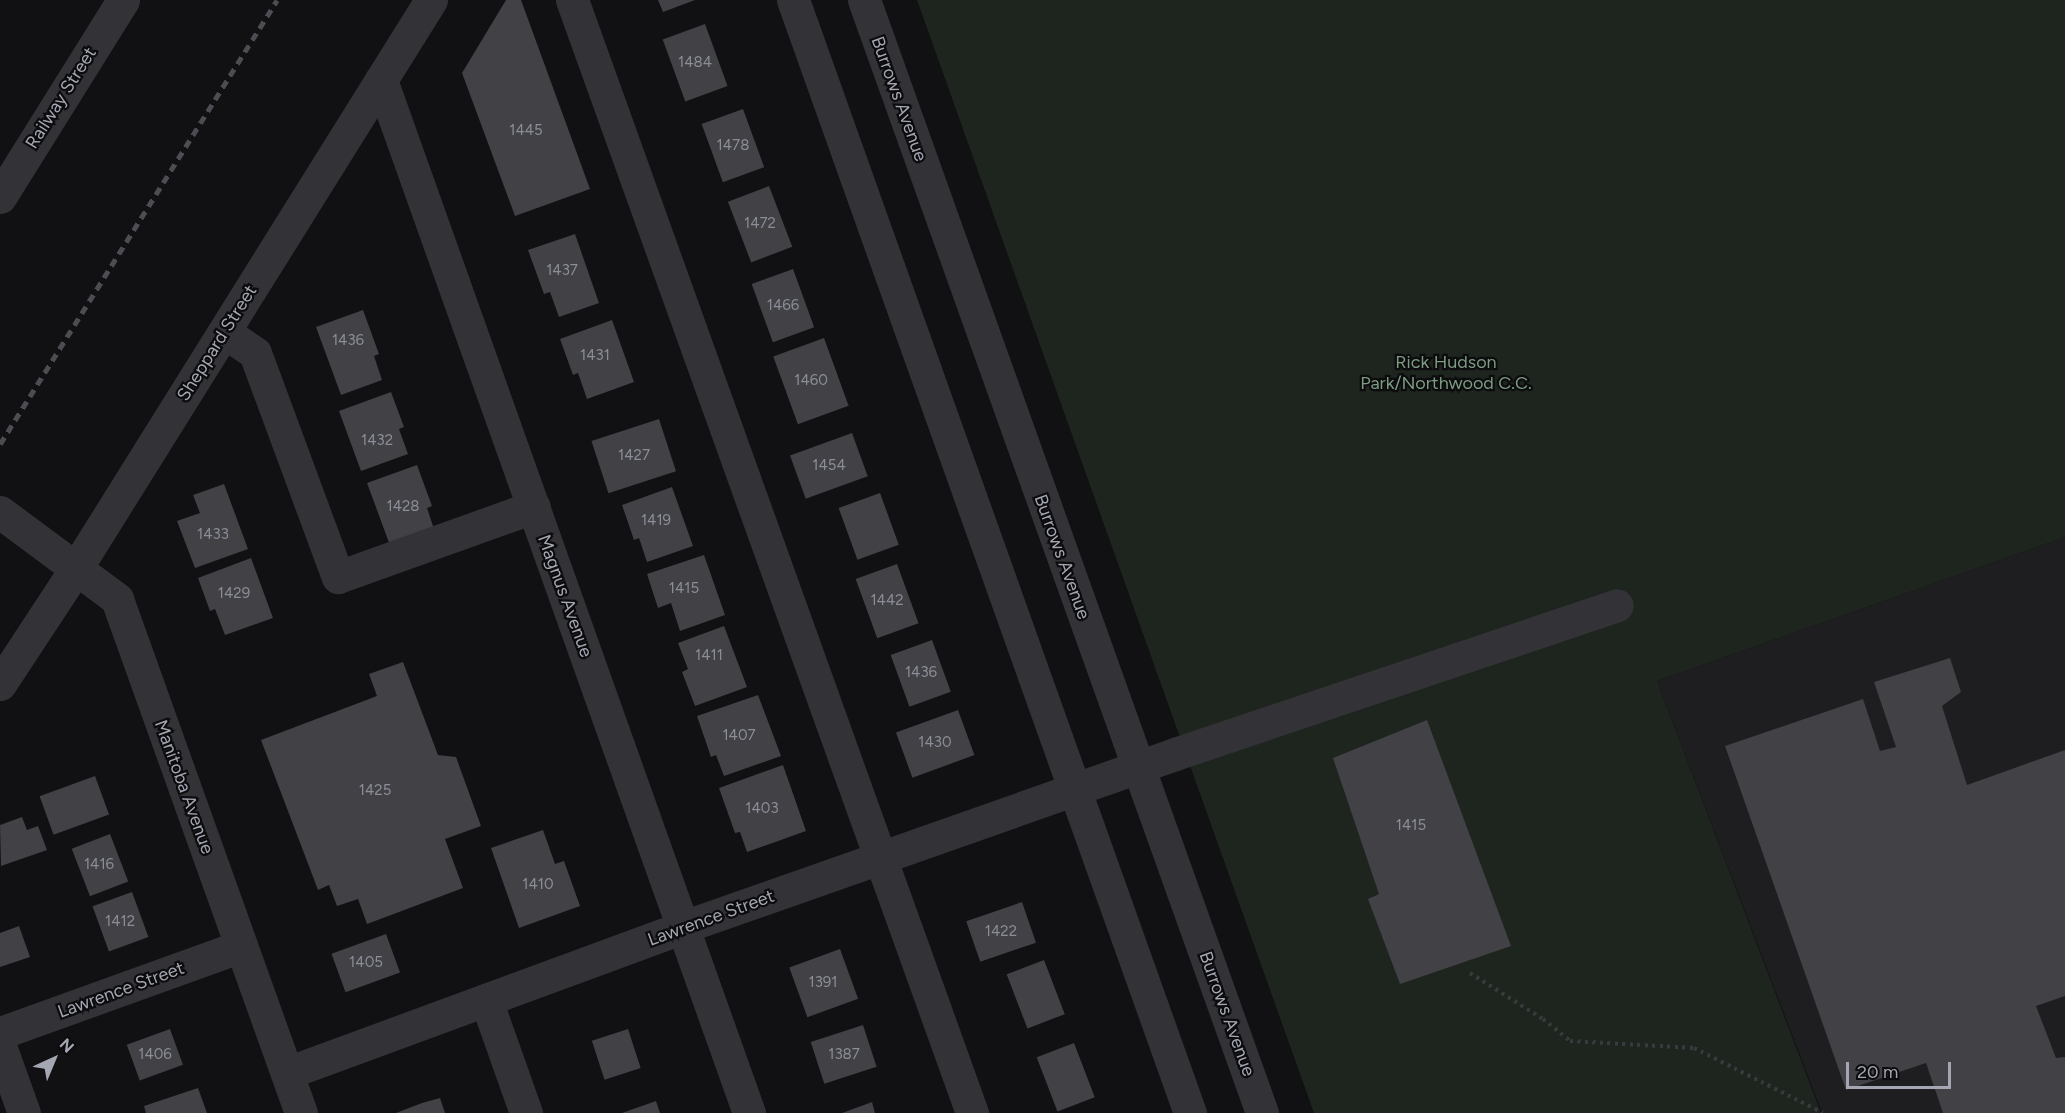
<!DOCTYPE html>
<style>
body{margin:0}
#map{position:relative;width:2065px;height:1113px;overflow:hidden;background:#111113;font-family:Figtree,sans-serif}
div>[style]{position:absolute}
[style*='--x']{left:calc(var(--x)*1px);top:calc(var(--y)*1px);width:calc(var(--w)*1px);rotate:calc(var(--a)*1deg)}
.built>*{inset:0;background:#1e1d1f}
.green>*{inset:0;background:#1e251f}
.building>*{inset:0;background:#414146;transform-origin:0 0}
.path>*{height:4px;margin-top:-2px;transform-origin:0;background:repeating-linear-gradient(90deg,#393a3e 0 3px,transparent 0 7.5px)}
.minor>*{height:33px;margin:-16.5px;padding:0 16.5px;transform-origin:16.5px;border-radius:16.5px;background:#333337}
.rail>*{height:4.5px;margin-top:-2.25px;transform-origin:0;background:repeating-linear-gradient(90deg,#4c4d52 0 8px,transparent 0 14px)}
span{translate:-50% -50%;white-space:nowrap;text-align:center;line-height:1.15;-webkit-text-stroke:4.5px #0c0c0e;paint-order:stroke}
.number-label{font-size:15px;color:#8b8e97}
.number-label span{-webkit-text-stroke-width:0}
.street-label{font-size:18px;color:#a4a7b2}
.park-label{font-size:18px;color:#7c9b81}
.north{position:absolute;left:24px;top:1029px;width:60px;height:60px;-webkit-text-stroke:4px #0c0c0e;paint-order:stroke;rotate:44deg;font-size:16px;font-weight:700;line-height:24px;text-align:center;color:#a4a7b2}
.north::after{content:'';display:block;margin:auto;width:21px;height:27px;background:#a4a7b2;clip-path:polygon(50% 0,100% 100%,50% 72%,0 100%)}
.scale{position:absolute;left:1846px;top:1062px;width:105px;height:27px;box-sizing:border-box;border:3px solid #a4a7b2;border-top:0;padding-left:8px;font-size:18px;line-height:21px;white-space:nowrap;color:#a4a7b2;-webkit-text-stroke:4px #0c0c0e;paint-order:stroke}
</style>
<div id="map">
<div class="built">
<div style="clip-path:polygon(2065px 537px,2065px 1113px,1822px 1113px,1657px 681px)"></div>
</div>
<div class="green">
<div style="clip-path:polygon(917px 0,2065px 0,2065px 537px,1657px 681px,1821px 1113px,1314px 1113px)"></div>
</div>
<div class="building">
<div style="clip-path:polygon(506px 0,521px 0,590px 189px,515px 216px,462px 73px)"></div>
<div style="clip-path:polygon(658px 0,695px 0,663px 12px)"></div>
<div style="left:705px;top:24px;width:66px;height:45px;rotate:70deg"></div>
<div style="left:743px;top:109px;width:62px;height:44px;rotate:70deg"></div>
<div style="left:769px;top:186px;width:65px;height:44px;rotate:69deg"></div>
<div style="clip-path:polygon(575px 234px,599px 303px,559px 317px,550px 292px,544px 294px,528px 250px)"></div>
<div style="left:793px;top:269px;width:62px;height:44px;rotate:70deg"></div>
<div style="clip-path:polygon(363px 310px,379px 354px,374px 356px,382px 380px,341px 395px,316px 327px)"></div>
<div style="clip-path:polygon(612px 320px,634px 382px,587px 399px,578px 373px,573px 375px,560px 339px)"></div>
<div style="left:824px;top:338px;width:72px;height:54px;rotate:70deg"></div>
<div style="clip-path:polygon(391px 392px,404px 427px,399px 429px,408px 454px,361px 471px,339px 411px)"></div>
<div style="left:659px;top:419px;width:55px;height:71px;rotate:72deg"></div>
<div style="left:852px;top:433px;width:46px;height:66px;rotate:70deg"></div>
<div style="clip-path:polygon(417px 465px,432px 506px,427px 508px,435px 532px,391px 548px,367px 483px)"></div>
<div style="clip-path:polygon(224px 484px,248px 549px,195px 568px,177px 521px,200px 513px,193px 495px)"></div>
<div style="clip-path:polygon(672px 487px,693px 546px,647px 562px,639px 538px,634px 540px,622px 505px)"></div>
<div style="left:880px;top:493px;width:55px;height:44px;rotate:70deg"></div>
<div style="clip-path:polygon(704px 555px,725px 615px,680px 631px,671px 603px,658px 608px,647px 574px)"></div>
<div style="clip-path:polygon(251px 558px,273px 618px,225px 635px,215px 609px,210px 611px,198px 578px)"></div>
<div style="left:897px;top:564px;width:63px;height:44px;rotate:70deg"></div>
<div style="clip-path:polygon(724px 626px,747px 687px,695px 706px,682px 672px,688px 669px,678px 643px)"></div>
<div style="left:932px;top:640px;width:55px;height:44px;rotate:70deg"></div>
<div style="clip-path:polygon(1950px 658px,1961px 692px,1942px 706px,1967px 785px,2065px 750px,2065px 996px,2036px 1006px,2056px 1058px,2065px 1057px,2065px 1113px,1943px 1113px,1926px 1063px,1846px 1090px,1725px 746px,1863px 699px,1880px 751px,1896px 747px,1874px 682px)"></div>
<div style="clip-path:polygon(403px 662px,438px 755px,456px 757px,481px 826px,445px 839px,463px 888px,367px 924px,358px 899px,337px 906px,329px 885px,318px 890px,261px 740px,377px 696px,369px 674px)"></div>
<div style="clip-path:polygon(758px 695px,781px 756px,724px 776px,716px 755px,711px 757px,697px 716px)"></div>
<div style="left:958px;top:710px;width:48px;height:66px;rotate:70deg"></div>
<div style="clip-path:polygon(1427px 720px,1511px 946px,1400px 984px,1368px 899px,1379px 894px,1333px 758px)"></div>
<div style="clip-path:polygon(783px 765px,806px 831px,747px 852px,740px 832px,735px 833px,719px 788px)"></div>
<div style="left:95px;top:776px;width:41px;height:59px;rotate:70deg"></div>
<div style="clip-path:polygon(22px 817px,27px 830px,38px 826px,47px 850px,1px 866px,0 825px)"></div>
<div style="clip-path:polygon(543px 830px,555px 864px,564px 861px,580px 906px,519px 928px,491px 848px)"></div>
<div style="left:110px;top:834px;width:51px;height:41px;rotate:69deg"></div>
<div style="left:132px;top:892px;width:48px;height:42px;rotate:70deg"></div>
<div style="left:1022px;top:902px;width:43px;height:59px;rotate:71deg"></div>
<div style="clip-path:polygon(19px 926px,30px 957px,0 967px,0 933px)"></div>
<div style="left:386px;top:934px;width:41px;height:58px;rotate:70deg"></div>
<div style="left:840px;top:949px;width:53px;height:54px;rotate:70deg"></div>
<div style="left:1044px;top:960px;width:58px;height:40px;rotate:69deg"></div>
<div style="left:863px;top:1025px;width:44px;height:55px;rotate:72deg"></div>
<div style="left:170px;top:1029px;width:38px;height:46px;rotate:70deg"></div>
<div style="left:628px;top:1029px;width:41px;height:38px;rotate:72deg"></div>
<div style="left:1074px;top:1043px;width:58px;height:40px;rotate:69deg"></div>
<div style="clip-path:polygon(198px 1088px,207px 1113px,146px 1113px,144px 1106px)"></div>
<div style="clip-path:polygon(440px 1098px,445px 1113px,396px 1113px,422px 1103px)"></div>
<div style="clip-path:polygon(656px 1101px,660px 1113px,622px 1113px)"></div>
<div style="clip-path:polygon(872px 1102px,875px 1113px,842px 1113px)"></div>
</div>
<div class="path">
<div style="--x:1470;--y:973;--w:86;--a:32.2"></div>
<div style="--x:1543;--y:1019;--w:35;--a:39"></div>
<div style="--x:1570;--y:1041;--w:124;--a:3.2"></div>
<div style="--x:1694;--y:1048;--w:144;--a:26.7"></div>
</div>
<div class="minor">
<div style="--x:572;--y:0;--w:1183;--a:70.23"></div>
<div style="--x:793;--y:0;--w:1182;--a:70.37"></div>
<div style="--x:864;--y:0;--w:1182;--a:70.32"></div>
<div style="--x:381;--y:80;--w:1097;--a:70.39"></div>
<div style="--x:0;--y:197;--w:232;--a:-58"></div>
<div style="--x:224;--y:332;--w:37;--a:34"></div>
<div style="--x:255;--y:353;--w:239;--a:69.7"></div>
<div style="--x:338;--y:577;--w:208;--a:-19.7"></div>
<div style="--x:0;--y:512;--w:146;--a:36.6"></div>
<div style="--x:117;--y:599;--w:546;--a:70.3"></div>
<div style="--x:0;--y:684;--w:136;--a:-56.7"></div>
<div style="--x:75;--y:570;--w:672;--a:-58.01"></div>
<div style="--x:486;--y:1000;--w:120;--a:70.5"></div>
<div style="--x:0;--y:1033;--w:256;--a:-19.8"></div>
<div style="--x:0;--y:1046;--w:71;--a:70.3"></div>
<div style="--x:287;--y:1073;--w:422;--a:-20.2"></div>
<div style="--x:683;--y:927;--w:522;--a:-19.37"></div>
<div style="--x:1175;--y:754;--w:466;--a:-18.6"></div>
</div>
<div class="rail">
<div style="--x:0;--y:444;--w:523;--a:-58.04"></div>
</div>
<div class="number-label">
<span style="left:695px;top:63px">1484</span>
<span style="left:526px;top:131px">1445</span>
<span style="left:733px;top:146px">1478</span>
<span style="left:760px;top:224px">1472</span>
<span style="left:562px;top:271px">1437</span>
<span style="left:783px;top:306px">1466</span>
<span style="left:348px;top:341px">1436</span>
<span style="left:595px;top:356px">1431</span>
<span style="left:811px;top:381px">1460</span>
<span style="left:377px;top:441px">1432</span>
<span style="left:634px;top:456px">1427</span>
<span style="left:829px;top:466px">1454</span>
<span style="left:403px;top:507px">1428</span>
<span style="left:656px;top:521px">1419</span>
<span style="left:213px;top:535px">1433</span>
<span style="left:684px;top:589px">1415</span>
<span style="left:234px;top:594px">1429</span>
<span style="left:887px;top:601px">1442</span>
<span style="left:709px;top:656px">1411</span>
<span style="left:921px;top:673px">1436</span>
<span style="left:739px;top:736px">1407</span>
<span style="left:935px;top:743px">1430</span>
<span style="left:375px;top:791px">1425</span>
<span style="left:762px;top:809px">1403</span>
<span style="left:1411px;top:826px">1415</span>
<span style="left:99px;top:865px">1416</span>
<span style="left:538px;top:885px">1410</span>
<span style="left:120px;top:922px">1412</span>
<span style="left:1001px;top:932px">1422</span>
<span style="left:366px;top:963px">1405</span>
<span style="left:823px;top:983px">1391</span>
<span style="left:155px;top:1055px">1406</span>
<span style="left:844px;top:1055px">1387</span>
</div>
<div class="street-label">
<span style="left:61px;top:98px;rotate:-58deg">Railway Street</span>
<span style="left:899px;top:99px;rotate:70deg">Burrows Avenue</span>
<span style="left:217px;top:343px;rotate:-58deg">Sheppard Street</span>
<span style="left:1062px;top:557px;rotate:70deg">Burrows Avenue</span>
<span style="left:565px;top:596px;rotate:70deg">Magnus Avenue</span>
<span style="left:184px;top:787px;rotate:70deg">Manitoba Avenue</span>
<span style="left:711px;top:918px;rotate:-20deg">Lawrence Street</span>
<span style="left:121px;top:990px;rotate:-20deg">Lawrence Street</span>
<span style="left:1227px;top:1014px;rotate:70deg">Burrows Avenue</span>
</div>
<div class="park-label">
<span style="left:1446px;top:373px">Rick Hudson<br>Park/Northwood C.C.</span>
</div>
<div class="north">N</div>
<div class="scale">20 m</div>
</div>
